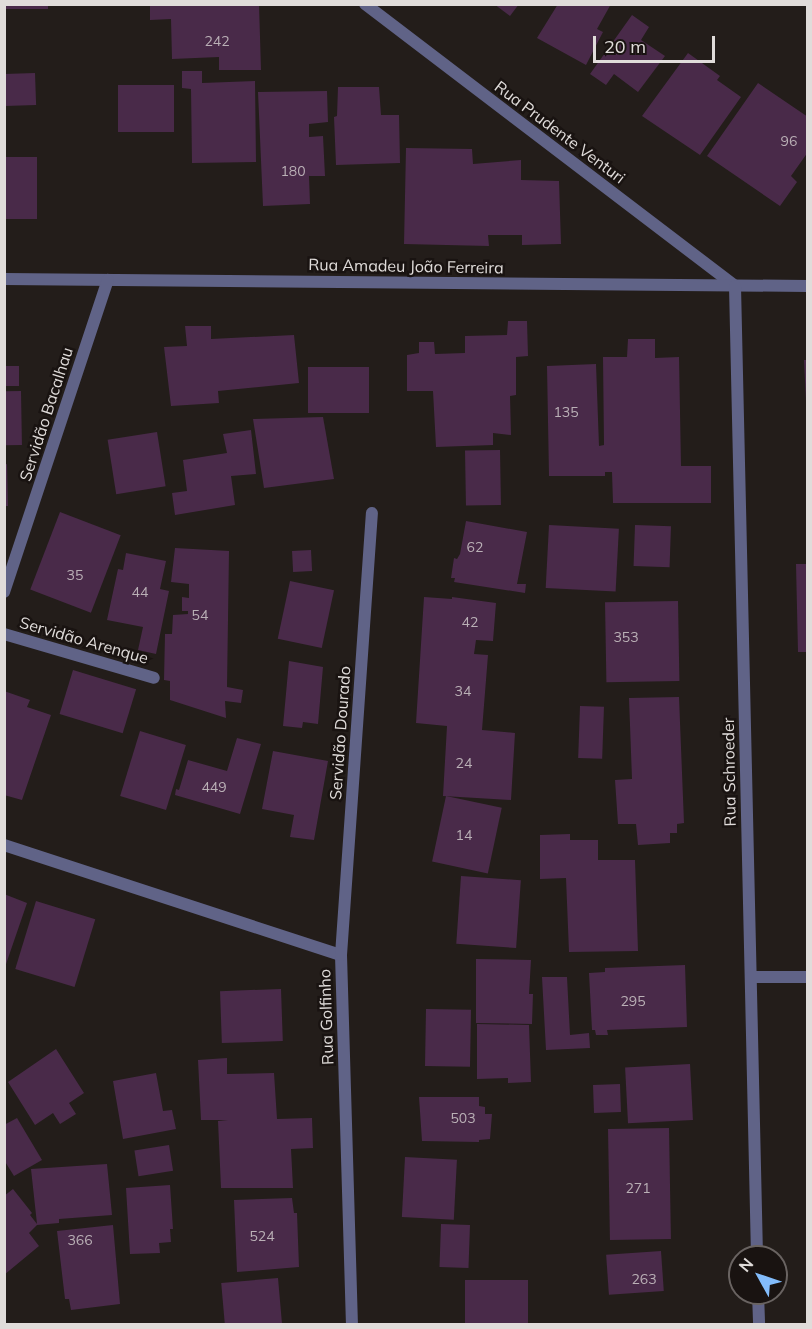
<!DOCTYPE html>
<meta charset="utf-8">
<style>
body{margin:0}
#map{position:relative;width:812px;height:1329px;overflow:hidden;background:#231d1a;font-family:Mulish,sans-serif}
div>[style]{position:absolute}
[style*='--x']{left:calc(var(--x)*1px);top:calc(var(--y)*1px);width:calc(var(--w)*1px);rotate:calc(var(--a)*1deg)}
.building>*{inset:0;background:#492a49;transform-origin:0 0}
.minor>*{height:12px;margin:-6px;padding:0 6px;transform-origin:6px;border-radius:6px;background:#606387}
span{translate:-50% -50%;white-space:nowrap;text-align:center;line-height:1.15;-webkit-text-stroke:5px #191311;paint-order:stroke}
.number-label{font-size:14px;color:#bab0b6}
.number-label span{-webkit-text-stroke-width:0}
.street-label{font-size:16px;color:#e0dcda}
.frame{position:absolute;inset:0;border:6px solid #e0dcda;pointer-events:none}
.north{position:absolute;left:728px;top:1245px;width:60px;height:60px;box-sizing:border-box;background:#191311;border:2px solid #696361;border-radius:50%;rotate:310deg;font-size:16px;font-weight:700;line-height:24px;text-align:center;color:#e0dcda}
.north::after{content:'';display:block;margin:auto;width:21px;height:27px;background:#83bcfb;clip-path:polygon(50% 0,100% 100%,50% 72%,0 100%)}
.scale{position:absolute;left:593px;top:36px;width:122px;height:27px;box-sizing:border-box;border:3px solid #e0dcda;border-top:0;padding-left:8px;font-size:18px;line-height:21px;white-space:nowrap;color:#e0dcda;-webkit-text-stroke:4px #191311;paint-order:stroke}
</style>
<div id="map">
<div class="building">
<div style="left:4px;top:4px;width:44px;height:5px"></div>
<div style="clip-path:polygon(150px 4px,259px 4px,261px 70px,219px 70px,219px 57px,172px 59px,171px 19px,150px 20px)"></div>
<div style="clip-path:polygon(494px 4px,519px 4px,510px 16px)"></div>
<div style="clip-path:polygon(558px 4px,611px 4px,597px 29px,603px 32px,586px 65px,537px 38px)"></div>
<div style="clip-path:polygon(632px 15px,649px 27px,641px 40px,665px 56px,638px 92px,614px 74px,606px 85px,590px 74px)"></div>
<div style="clip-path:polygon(688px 53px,720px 76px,717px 80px,741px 97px,700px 155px,642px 116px)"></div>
<div style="clip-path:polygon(182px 71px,202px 71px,202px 83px,255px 81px,256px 162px,192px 163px,191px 89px,182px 88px)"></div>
<div style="left:35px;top:73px;width:32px;height:31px;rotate:88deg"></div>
<div style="clip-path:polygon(758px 83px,808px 117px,808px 152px,791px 176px,797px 182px,780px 206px,707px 156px)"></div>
<div style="left:174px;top:85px;width:47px;height:56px;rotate:90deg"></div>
<div style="clip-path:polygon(338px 87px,379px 87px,381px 115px,399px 115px,400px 163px,336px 165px,334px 117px,337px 116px)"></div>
<div style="clip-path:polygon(327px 91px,328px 122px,309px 124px,309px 137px,323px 136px,325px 176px,309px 176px,310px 204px,263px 206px,258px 92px)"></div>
<div style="clip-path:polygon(406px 148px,472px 149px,473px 164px,521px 160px,521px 180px,559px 181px,561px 244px,522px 245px,522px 235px,488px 235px,489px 246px,404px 244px)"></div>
<div style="left:4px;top:157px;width:33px;height:62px"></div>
<div style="clip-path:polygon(508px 321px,527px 321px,528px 356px,516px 357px,516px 395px,510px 396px,511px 435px,493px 433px,493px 445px,436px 447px,433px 391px,407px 391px,407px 355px,419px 353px,419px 342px,434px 342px,435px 354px,465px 353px,465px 336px,507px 335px)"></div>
<div style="clip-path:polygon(185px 326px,211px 326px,211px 339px,294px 335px,299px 383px,218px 391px,219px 403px,171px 406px,164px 347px,187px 346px)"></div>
<div style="clip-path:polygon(628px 339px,655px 339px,655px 358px,679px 357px,681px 466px,711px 466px,711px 503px,613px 503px,612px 472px,605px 472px,605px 476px,549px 476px,547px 366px,596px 364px,599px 446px,604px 445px,603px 357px,627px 357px)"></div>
<div style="clip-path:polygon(804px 360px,808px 360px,808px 401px,806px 401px)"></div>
<div style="left:19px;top:366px;width:20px;height:15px;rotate:90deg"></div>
<div style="left:308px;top:367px;width:61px;height:46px"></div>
<div style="left:21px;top:391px;width:54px;height:17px;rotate:89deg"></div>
<div style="clip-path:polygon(323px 417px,334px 479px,264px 488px,253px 419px)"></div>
<div style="clip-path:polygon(251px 430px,256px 474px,231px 476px,235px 505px,175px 515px,172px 493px,187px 491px,183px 460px,227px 453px,223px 434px)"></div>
<div style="left:157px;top:432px;width:55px;height:50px;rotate:81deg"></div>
<div style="left:500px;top:450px;width:55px;height:35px;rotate:89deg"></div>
<div style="clip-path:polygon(7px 464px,8px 506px,4px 506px,4px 465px)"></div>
<div style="left:60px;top:512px;width:65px;height:83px;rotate:21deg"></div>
<div style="clip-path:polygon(466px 521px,527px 532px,517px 584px,526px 584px,525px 593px,454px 582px,455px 578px,451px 578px,454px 558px,457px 559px,460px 554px)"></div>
<div style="left:549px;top:525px;width:70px;height:63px;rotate:3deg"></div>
<div style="left:635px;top:525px;width:36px;height:41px;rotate:2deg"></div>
<div style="clip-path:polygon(175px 548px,229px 551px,227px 687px,243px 690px,241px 703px,225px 701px,226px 718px,170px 700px,170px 681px,164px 680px,165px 634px,172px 634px,173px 615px,188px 614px,188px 611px,182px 611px,182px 597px,189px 598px,189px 584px,171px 582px)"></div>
<div style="left:311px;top:550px;width:21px;height:19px;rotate:87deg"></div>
<div style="clip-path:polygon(126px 553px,166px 561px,160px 589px,169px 591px,156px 654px,138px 650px,143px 627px,107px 620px,118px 569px,123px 570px)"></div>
<div style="clip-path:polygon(796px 564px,808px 564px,808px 652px,798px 652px)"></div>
<div style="left:290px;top:581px;width:45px;height:59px;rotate:12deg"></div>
<div style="clip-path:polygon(424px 597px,452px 599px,452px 597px,496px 603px,493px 641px,476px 640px,474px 654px,488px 655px,482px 730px,515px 733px,511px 800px,443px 796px,447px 726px,416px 723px)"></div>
<div style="left:678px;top:601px;width:80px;height:73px;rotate:89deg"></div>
<div style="clip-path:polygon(289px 661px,323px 667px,318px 724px,303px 722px,302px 728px,283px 726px)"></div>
<div style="left:73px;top:670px;width:66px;height:46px;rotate:17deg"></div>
<div style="clip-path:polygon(4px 691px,30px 700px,27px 707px,51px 715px,22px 800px,4px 795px)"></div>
<div style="clip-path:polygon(679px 697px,684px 823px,677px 824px,677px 833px,670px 833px,670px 843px,638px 845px,636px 824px,618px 824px,615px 780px,632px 779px,629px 698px)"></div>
<div style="left:580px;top:706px;width:24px;height:52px;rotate:2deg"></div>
<div style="left:140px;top:731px;width:48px;height:68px;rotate:17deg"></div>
<div style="clip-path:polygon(237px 738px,261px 744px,240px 814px,175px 795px,176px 789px,179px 790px,188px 760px,227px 771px)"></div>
<div style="clip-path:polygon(273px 751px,328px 761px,314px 840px,290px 837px,294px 815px,262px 809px)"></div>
<div style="left:446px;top:796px;width:57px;height:67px;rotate:12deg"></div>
<div style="clip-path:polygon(570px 834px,570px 840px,598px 840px,598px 860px,635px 860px,638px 951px,569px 952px,566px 878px,540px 879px,540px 835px)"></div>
<div style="left:461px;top:876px;width:60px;height:68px;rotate:4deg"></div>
<div style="clip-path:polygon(4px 894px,27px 903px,5px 967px,4px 967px)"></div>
<div style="left:36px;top:901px;width:62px;height:71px;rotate:17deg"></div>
<div style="clip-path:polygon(476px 959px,531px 960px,529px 994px,533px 994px,532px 1024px,476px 1023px)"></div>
<div style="clip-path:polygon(685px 965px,687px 1027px,607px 1030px,608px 1035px,596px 1035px,595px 1030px,592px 1030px,589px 973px,605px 972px,605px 968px)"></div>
<div style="clip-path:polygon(542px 977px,567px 977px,570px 1035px,589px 1033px,590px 1048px,546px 1050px)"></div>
<div style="left:281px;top:989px;width:52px;height:61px;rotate:88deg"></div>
<div style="left:426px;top:1009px;width:45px;height:57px;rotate:1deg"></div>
<div style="clip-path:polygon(477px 1024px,529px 1025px,531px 1082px,508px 1083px,508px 1078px,477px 1079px)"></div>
<div style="clip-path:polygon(56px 1049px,84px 1093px,69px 1103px,76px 1114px,60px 1124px,53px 1113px,35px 1125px,8px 1082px)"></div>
<div style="clip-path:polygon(227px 1058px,227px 1074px,274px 1073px,277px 1119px,312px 1118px,313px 1148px,291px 1149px,293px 1188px,221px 1188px,218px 1121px,228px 1120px,201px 1120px,198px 1060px)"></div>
<div style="left:690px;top:1064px;width:56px;height:65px;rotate:87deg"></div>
<div style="clip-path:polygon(156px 1073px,163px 1111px,172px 1110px,176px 1129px,123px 1139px,113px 1081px)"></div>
<div style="left:620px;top:1084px;width:28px;height:27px;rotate:88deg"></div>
<div style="clip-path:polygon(419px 1097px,479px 1097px,479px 1106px,485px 1107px,485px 1114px,492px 1114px,490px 1139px,479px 1140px,479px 1142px,422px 1141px)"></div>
<div style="clip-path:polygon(17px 1118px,42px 1160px,14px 1176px,4px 1160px,4px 1125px)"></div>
<div style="left:669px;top:1128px;width:111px;height:61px;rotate:89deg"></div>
<div style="left:169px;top:1145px;width:26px;height:35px;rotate:81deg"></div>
<div style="left:405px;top:1157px;width:52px;height:60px;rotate:3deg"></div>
<div style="clip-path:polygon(107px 1164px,112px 1215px,59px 1219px,59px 1223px,37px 1225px,29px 1233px,39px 1246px,4px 1275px,4px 1196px,13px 1189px,32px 1213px,30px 1215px,37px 1224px,31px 1169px)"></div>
<div style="clip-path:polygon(170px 1185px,173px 1229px,170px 1229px,171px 1242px,159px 1243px,160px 1253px,130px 1254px,126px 1188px)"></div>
<div style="clip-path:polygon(292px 1198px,294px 1213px,297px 1213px,299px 1267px,237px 1272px,234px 1200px)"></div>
<div style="left:441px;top:1224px;width:29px;height:43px;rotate:2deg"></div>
<div style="clip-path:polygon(113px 1225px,120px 1304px,71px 1310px,69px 1299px,65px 1299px,57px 1231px)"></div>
<div style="left:661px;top:1251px;width:40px;height:55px;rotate:86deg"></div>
<div style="left:278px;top:1278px;width:46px;height:57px;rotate:85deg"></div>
<div style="left:465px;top:1280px;width:63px;height:44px"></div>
</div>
<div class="minor">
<div style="--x:365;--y:4;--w:465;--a:37.3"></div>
<div style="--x:4;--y:279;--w:804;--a:0.5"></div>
<div style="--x:735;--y:286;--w:971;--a:88.7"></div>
<div style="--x:4;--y:592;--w:329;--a:-71.6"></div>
<div style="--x:4;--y:634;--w:156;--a:16.3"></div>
<div style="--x:4;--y:845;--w:354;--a:18.1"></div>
<div style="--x:341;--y:955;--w:369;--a:88.3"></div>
<div style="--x:341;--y:955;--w:443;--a:-86"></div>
<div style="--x:751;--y:977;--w:57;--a:0"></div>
<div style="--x:758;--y:1293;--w:31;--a:88"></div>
</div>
<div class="number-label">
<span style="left:217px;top:41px">242</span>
<span style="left:789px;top:141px">96</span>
<span style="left:293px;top:171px">180</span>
<span style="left:566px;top:412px">135</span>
<span style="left:475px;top:547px">62</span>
<span style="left:75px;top:575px">35</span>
<span style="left:140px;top:592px">44</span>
<span style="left:200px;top:615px">54</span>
<span style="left:470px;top:622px">42</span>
<span style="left:626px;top:637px">353</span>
<span style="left:463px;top:691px">34</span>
<span style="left:464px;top:763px">24</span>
<span style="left:214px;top:787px">449</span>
<span style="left:464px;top:835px">14</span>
<span style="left:633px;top:1001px">295</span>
<span style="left:463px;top:1118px">503</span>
<span style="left:638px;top:1188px">271</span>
<span style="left:262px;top:1236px">524</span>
<span style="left:80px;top:1240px">366</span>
<span style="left:644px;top:1279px">263</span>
</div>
<div class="street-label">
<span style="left:560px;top:132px;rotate:37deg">Rua Prudente Venturi</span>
<span style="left:406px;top:266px;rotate:1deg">Rua Amadeu João Ferreira</span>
<span style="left:46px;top:414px;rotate:-72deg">Servidão Bacalhau</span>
<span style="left:84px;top:640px;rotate:16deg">Servidão Arenque</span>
<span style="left:340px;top:733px;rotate:-86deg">Servidão Dourado</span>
<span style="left:729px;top:772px;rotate:-91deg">Rua Schroeder</span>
<span style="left:326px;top:1017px;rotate:-92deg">Rua Golfinho</span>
</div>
<div class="frame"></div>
<div class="north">N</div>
<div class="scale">20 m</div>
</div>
